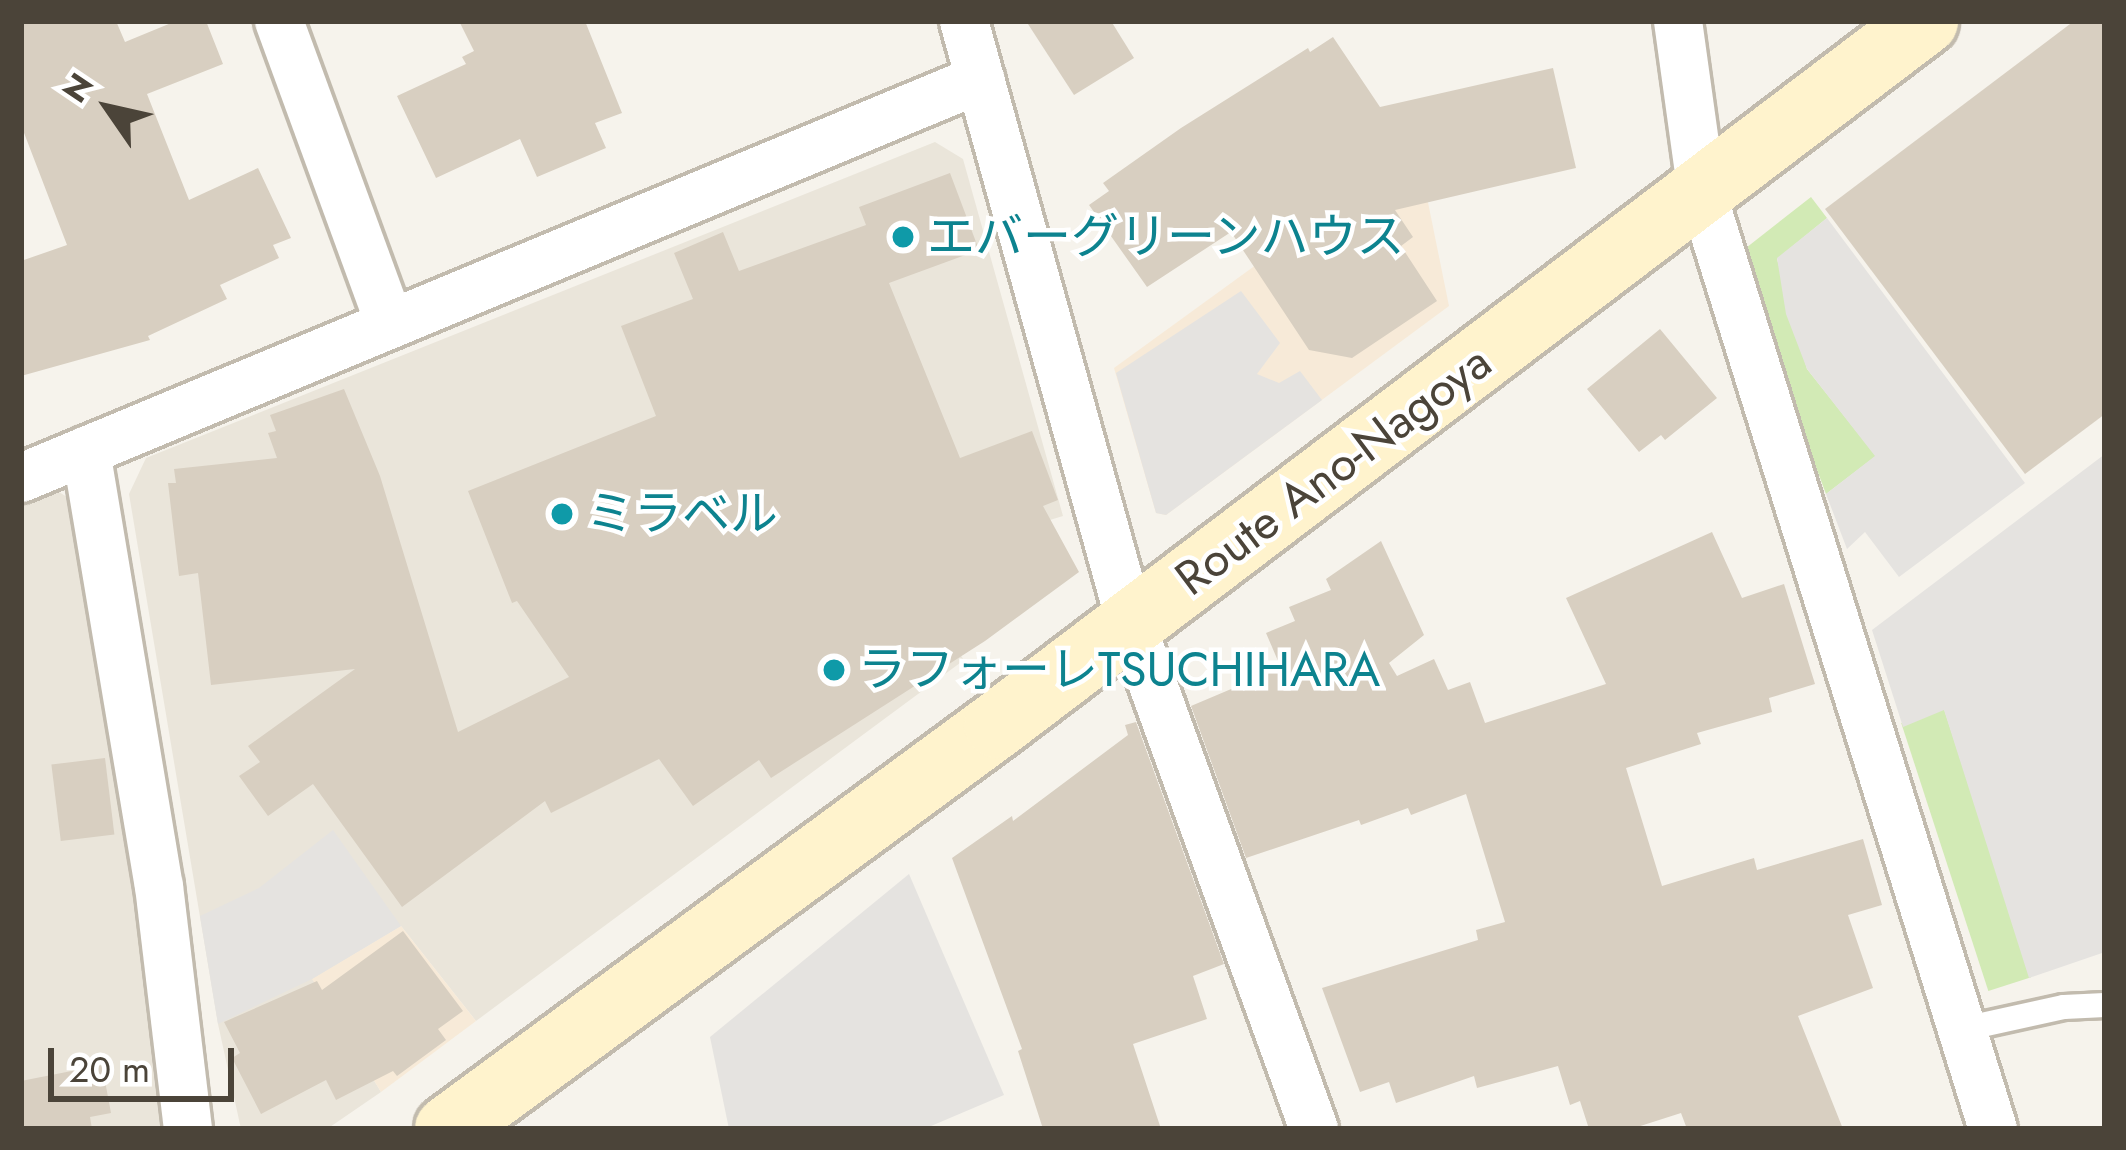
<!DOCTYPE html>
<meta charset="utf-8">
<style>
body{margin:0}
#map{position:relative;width:2126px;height:1150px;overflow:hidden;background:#f6f3ec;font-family:Jost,"Noto Sans JP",sans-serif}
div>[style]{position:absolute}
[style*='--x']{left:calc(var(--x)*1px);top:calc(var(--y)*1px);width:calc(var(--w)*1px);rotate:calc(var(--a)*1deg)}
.residential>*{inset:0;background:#eae5da}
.commercial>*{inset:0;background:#f7ead8}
.green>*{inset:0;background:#d2eab5;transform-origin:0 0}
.parking>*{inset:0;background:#e5e3e0}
.building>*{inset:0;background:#d8cfc1;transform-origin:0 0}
.roads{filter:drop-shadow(3px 0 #c2bbae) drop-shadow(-3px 0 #c2bbae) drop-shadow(0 3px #c2bbae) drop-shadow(0 -3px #c2bbae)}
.lane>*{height:24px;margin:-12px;padding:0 12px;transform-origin:12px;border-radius:12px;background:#fff}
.street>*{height:48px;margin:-24px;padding:0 24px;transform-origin:24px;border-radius:24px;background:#fff}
.secondary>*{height:66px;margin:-33px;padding:0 33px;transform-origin:33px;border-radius:33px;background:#fff3cd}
.dots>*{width:33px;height:33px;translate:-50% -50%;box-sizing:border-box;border:6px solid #fff;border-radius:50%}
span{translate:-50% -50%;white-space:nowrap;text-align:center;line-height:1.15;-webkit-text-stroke:9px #fff;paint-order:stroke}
.culture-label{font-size:48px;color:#0d838f}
.left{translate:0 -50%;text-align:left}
.street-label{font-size:48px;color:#4b4439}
.frame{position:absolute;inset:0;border:24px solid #4b4439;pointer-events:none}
.north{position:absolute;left:48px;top:48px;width:120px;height:120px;-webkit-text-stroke:9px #fff;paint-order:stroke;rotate:304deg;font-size:33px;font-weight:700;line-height:48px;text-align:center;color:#4b4439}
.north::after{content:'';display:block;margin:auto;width:42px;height:54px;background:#4b4439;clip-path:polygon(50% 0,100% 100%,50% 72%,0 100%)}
.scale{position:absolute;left:48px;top:1048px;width:186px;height:54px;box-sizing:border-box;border:6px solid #4b4439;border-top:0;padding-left:15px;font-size:36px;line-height:42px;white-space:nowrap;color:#4b4439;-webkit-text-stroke:9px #fff;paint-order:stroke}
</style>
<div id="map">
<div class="residential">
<div style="clip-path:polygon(935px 142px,963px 159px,1063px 516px,899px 566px,964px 660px,476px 1021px,401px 926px,313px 979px,381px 1092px,327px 1129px,241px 1129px,218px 1024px,129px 494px,146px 458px)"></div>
<div style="clip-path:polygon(51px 487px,83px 507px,170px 1129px,21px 1129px,21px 501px)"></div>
</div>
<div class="commercial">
<div style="clip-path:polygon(1417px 148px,1449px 306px,1166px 515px,1156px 513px,1114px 368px)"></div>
<div style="clip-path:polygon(401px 926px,476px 1021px,381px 1092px,312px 979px)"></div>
</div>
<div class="green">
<div style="clip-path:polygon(1811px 197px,1827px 218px,1777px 259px,1807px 369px,1876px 456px,1826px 494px,1737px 255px)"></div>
<div style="left:1944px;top:709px;width:282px;height:45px;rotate:72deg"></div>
</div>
<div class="parking">
<div style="clip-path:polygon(1827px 218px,2025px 483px,1899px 577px,1865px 532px,1847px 549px,1826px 494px,1875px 456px,1807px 369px,1786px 314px,1777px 258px)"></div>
<div style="clip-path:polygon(1241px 291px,1280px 343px,1257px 374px,1279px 383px,1300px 371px,1322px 400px,1166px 515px,1156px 513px,1116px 373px)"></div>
<div style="clip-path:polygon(2105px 454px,2105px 952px,2029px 978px,1944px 710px,1903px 727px,1872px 630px)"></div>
<div style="clip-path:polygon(333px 830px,401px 926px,312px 979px,218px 1024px,200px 916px,259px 888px)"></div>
<div style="clip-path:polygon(909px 874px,1004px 1095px,924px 1129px,729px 1129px,710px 1037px)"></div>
</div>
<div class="building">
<div style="clip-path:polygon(21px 21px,116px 21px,125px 42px,176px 21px,206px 21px,223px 64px,147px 94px,189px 200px,258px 168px,291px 238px,273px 245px,279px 258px,220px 285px,227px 299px,148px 336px,150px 340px,21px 376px,21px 261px,67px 245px,21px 125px)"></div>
<div style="clip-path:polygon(459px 21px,585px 21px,622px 113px,595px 123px,606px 148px,537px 177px,520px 139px,436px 178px,397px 96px,466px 64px,462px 57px,474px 51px)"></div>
<div style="clip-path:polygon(1026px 21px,1111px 21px,1134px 58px,1074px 95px)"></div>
<div style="clip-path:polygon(2074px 21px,2105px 21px,2105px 414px,2025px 474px,1825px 209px)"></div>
<div style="clip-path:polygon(1333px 37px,1380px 107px,1553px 68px,1576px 168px,1395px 210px,1413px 237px,1401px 246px,1437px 301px,1352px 358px,1309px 350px,1231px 232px,1147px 287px,1089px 205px,1109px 191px,1103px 183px,1181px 128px,1308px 48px,1310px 52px)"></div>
<div style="clip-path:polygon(950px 173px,979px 250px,889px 283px,960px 458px,1032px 431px,1058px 500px,1043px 506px,1079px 572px,985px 641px,771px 778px,759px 760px,693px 806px,659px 759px,551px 813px,545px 801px,402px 907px,313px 784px,268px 816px,239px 776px,260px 762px,248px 746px,355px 669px,211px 685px,198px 573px,179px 576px,168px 483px,176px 483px,174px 469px,277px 458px,268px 433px,276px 431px,270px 415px,344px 389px,380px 476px,458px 732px,569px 677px,517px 601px,512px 603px,468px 491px,656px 416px,621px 326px,693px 299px,674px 253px,723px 232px,739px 271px,866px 225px,859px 207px)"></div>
<div style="clip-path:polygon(1660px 329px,1717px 398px,1665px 440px,1661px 435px,1639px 452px,1587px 389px)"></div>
<div style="clip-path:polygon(1712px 532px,1742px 598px,1784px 584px,1815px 684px,1769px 698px,1772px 712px,1697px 733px,1701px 744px,1626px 768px,1662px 886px,1754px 858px,1757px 870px,1863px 839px,1882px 905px,1848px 915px,1873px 988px,1798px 1016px,1843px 1129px,1687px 1129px,1681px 1113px,1631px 1129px,1589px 1129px,1580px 1101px,1570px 1105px,1558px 1066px,1477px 1088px,1474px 1076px,1396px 1103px,1389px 1082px,1360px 1092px,1322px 988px,1478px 940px,1476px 930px,1505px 922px,1466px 794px,1411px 815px,1408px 808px,1361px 825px,1359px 820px,1246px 858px,1191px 706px,1281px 668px,1266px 633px,1295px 621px,1289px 607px,1331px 590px,1326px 579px,1381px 541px,1424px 635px,1389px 663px,1397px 676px,1434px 659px,1448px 690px,1470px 682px,1485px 723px,1606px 684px,1566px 598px)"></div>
<div style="clip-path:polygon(1136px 722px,1224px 964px,1193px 976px,1207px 1019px,1133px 1044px,1161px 1129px,1043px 1129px,1018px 1051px,1022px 1049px,952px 858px,1012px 816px,1013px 821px,1128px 735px,1125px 725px)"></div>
<div style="left:105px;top:758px;width:77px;height:54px;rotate:83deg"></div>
<div style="clip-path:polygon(403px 931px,463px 1011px,438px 1029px,446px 1040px,397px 1076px,393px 1071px,336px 1100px,326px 1080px,261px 1114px,232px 1058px,240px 1053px,224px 1022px,317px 981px,322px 990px)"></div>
<div style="clip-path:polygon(102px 1065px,111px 1113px,90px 1117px,92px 1129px,21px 1129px,21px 1081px)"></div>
</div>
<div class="roads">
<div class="lane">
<div style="--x:1959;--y:1030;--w:107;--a:-12.4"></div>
<div style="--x:2064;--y:1007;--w:41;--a:-2.8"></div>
</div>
<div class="street">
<div style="--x:279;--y:21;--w:320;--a:69.9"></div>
<div style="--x:964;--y:21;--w:626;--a:74.52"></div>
<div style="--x:1131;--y:624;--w:537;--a:70.08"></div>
<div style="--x:1678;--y:21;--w:174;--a:82.1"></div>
<div style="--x:1702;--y:193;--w:980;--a:72.73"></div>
<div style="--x:86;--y:451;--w:441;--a:80.5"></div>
<div style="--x:159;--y:886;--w:245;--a:83.2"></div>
<div style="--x:21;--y:478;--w:1039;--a:-22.59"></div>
</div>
<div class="secondary">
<div style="--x:448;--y:1129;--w:682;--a:-36.35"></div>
<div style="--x:997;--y:725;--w:1165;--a:-37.18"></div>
</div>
</div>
<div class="dots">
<div style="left:903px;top:237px;background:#0f9aa8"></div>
<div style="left:562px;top:514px;background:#0f9aa8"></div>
<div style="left:834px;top:670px;background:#0f9aa8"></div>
</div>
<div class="culture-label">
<span class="left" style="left:927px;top:237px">エバーグリーンハウス</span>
<span class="left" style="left:586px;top:514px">ミラベル</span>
<span class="left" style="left:858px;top:670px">ラフォーレTSUCHIHARA</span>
</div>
<div class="street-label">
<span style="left:1333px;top:470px;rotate:-37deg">Route Ano-Nagoya</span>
</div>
<div class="frame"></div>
<div class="north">N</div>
<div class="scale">20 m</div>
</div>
